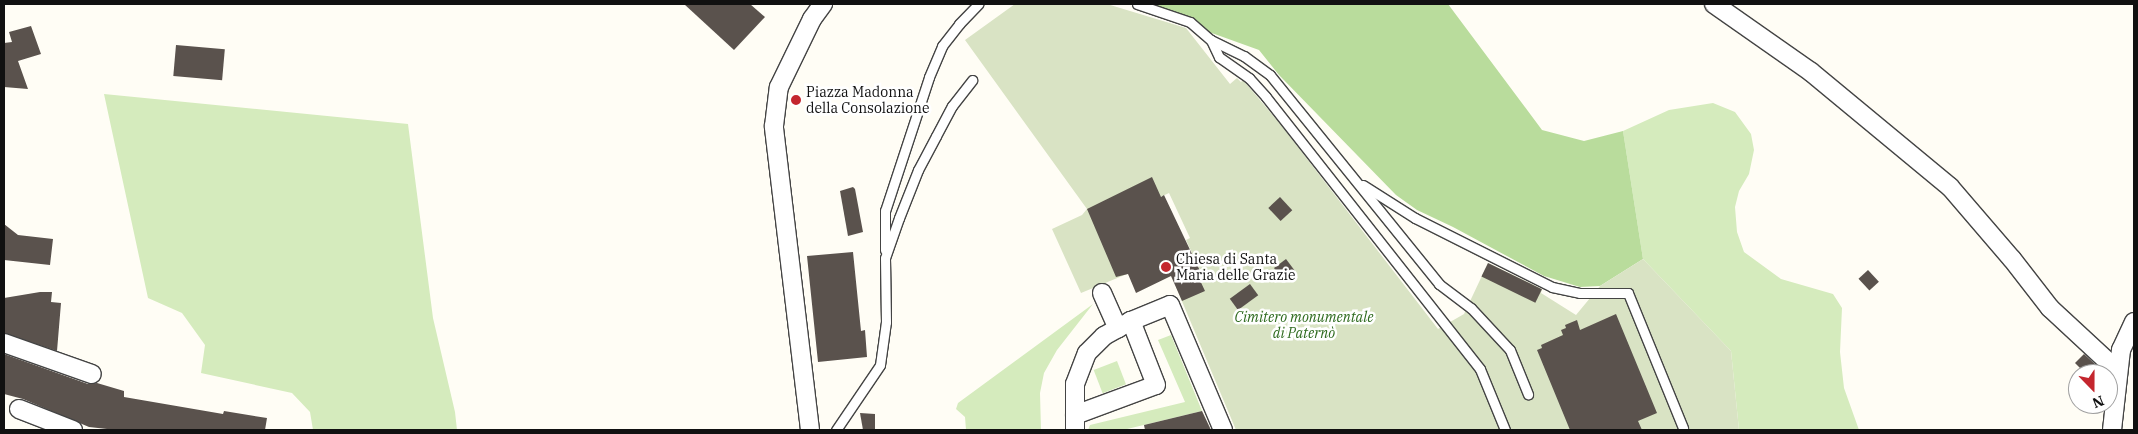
<!DOCTYPE html>
<meta charset="utf-8">
<style>
body{margin:0}
#map{position:relative;width:2138px;height:434px;overflow:hidden;background:#fffdf5;font-family:"IBM Plex Serif",serif}
div>[style]{position:absolute}
[style*='--x']{left:calc(var(--x)*1px);top:calc(var(--y)*1px);width:calc(var(--w)*1px);rotate:calc(var(--a)*1deg)}
.green>*{inset:0;background:#d5ebbd;transform-origin:0 0}
.forest>*{inset:0;background:#b9dc9c}
.cemetery>*{inset:0;background:#d9e3c4}
.building>*{inset:0;background:#5a524d;transform-origin:0 0}
.roads{filter:drop-shadow(1px 0 #444) drop-shadow(-1px 0 #444) drop-shadow(0 1px #444) drop-shadow(0 -1px #444)}
.lane>*{height:9px;margin:-4.5px;padding:0 4.5px;transform-origin:4.5px;border-radius:4.5px;background:#fff}
.street>*{height:18px;margin:-9px;padding:0 9px;transform-origin:9px;border-radius:9px;background:#fff}
.dots>*{width:14px;height:14px;translate:-50% -50%;box-sizing:border-box;border:2px solid #fff;border-radius:50%}
span{translate:-50% -50%;white-space:nowrap;text-align:center;line-height:1.15;-webkit-text-stroke:5px #fff;paint-order:stroke}
.poi-label{font-size:14px;color:#111}
.left{translate:0 -50%;text-align:left}
.park-label{font-size:14px;color:#2f6b1f;font-style:italic}
.frame{position:absolute;inset:0;border:5px solid #111;pointer-events:none}
.north{position:absolute;left:2068px;top:364px;width:50px;height:50px;box-sizing:border-box;background:#fff;border:1px solid #a0a0a0;border-radius:50%;rotate:158deg;font-size:14px;font-weight:700;line-height:20px;text-align:center;color:#111}
.north::after{content:'';display:block;margin:auto;width:18px;height:22px;background:#c4262e;clip-path:polygon(50% 0,100% 100%,50% 72%,0 100%)}
</style>
<div id="map">
<div class="green">
<div style="clip-path:polygon(104px 94px,408px 124px,433px 318px,455px 412px,457px 430px,313px 430px,310px 412px,292px 393px,201px 373px,205px 345px,182px 313px,148px 298px)"></div>
<div style="clip-path:polygon(1713px 103px,1735px 112px,1751px 134px,1754px 150px,1749px 174px,1739px 191px,1735px 207px,1737px 232px,1744px 252px,1781px 279px,1833px 294px,1842px 308px,1840px 352px,1844px 388px,1859px 430px,1739px 430px,1731px 351px,1643px 259px,1623px 131px,1669px 110px)"></div>
<div style="clip-path:polygon(1093px 304px,1057px 350px,1044px 373px,1040px 393px,1041px 430px,966px 430px,965px 417px,956px 409px,958px 403px)"></div>
<div style="clip-path:polygon(1171px 335px,1202px 411px,1123px 430px,1088px 430px,1090px 425px,1185px 402px,1158px 340px)"></div>
<div style="left:1117px;top:361px;width:25px;height:25px;rotate:69deg"></div>
</div>
<div class="forest">
<div style="clip-path:polygon(1151px 4px,1448px 4px,1542px 130px,1584px 141px,1623px 131px,1643px 259px,1600px 286px,1580px 287px,1544px 276px,1453px 227px,1417px 210px,1396px 195px,1279px 75px,1259px 50px,1209px 32px,1189px 17px)"></div>
</div>
<div class="cemetery">
<div style="clip-path:polygon(1015px 4px,1107px 4px,1186px 28px,1230px 84px,1237px 78px,1241px 82px,1243px 80px,1281px 125px,1438px 329px,1464px 314px,1488px 263px,1542px 289px,1541px 293px,1576px 315px,1600px 286px,1643px 259px,1731px 351px,1739px 430px,1236px 430px,1176px 287px,1202px 275px,1186px 240px,1190px 238px,1169px 193px,1111px 220px,1127px 274px,1081px 293px,1052px 229px,1082px 215px,1087px 209px,965px 40px)"></div>
</div>
<div class="building">
<div style="clip-path:polygon(684px 4px,750px 4px,765px 17px,734px 50px)"></div>
<div style="clip-path:polygon(31px 26px,41px 54px,18px 61px,28px 89px,4px 87px,4px 43px,12px 42px,9px 32px)"></div>
<div style="left:176px;top:45px;width:49px;height:31px;rotate:5deg"></div>
<div style="clip-path:polygon(1152px 177px,1161px 197px,1164px 195px,1202px 275px,1198px 276px,1205px 291px,1182px 301px,1171px 276px,1136px 293px,1128px 274px,1116px 277px,1087px 209px)"></div>
<div style="clip-path:polygon(853px 187px,855px 189px,863px 232px,848px 236px,840px 191px)"></div>
<div style="left:1280px;top:197px;width:18px;height:16px;rotate:47deg"></div>
<div style="clip-path:polygon(4px 224px,18px 235px,53px 239px,50px 265px,4px 260px)"></div>
<div style="clip-path:polygon(853px 252px,861px 331px,865px 330px,867px 357px,818px 362px,807px 256px)"></div>
<div style="left:1286px;top:259px;width:15px;height:15px;rotate:53deg"></div>
<div style="left:1488px;top:263px;width:60px;height:15px;rotate:26deg"></div>
<div style="left:1868px;top:270px;width:16px;height:13px;rotate:47deg"></div>
<div style="left:1250px;top:284px;width:14px;height:25px;rotate:54deg"></div>
<div style="clip-path:polygon(40px 292px,52px 292px,51px 302px,61px 303px,57px 351px,4px 333px,4px 298px)"></div>
<div style="clip-path:polygon(1616px 314px,1657px 413px,1638px 421px,1642px 430px,1570px 430px,1537px 350px,1542px 348px,1541px 345px,1563px 335px,1561px 330px,1566px 328px,1565px 325px,1577px 320px,1580px 330px)"></div>
<div style="clip-path:polygon(4px 354px,88px 384px,97px 383px,124px 391px,124px 397px,223px 414px,224px 411px,267px 418px,265px 430px,116px 430px,89px 427px,23px 399px,4px 394px)"></div>
<div style="clip-path:polygon(2084px 354px,2106px 374px,2086px 374px,2075px 363px)"></div>
<div style="clip-path:polygon(1202px 411px,1211px 430px,1145px 430px,1144px 425px)"></div>
<div style="clip-path:polygon(860px 413px,875px 414px,875px 430px,863px 430px)"></div>
</div>
<div class="roads">
<div class="lane">
<div style="--x:1137;--y:4;--w:56;--a:18.8"></div>
<div style="--x:1190;--y:22;--w:28;--a:41"></div>
<div style="--x:1211;--y:40;--w:37;--a:26"></div>
<div style="--x:1244;--y:56;--w:32;--a:36"></div>
<div style="--x:1270;--y:75;--w:269;--a:51"></div>
<div style="--x:1439;--y:284;--w:40;--a:37"></div>
<div style="--x:1471;--y:308;--w:57;--a:47.1"></div>
<div style="--x:1510;--y:350;--w:48;--a:67.8"></div>
<div style="--x:1211;--y:40;--w:19;--a:65"></div>
<div style="--x:1219;--y:57;--w:37;--a:35"></div>
<div style="--x:1249;--y:78;--w:25;--a:48"></div>
<div style="--x:1266;--y:97;--w:346;--a:51.8"></div>
<div style="--x:1480;--y:369;--w:66;--a:67.7"></div>
<div style="--x:1363;--y:185;--w:62;--a:32.4"></div>
<div style="--x:1415;--y:218;--w:153;--a:26.7"></div>
<div style="--x:1552;--y:287;--w:29;--a:12"></div>
<div style="--x:1580;--y:293;--w:48;--a:0"></div>
<div style="--x:1628;--y:293;--w:146;--a:67.8"></div>
<div style="--x:885;--y:250;--w:39;--a:-90"></div>
<div style="--x:885;--y:211;--w:141;--a:-71.8"></div>
<div style="--x:929;--y:77;--w:34;--a:-67"></div>
<div style="--x:942;--y:46;--w:28;--a:-52"></div>
<div style="--x:959;--y:24;--w:28;--a:-46"></div>
<div style="--x:836;--y:430;--w:78;--a:-55.9"></div>
<div style="--x:880;--y:365;--w:43;--a:-82.1"></div>
<div style="--x:886;--y:322;--w:64;--a:-90.9"></div>
<div style="--x:885;--y:258;--w:42;--a:-70.7"></div>
<div style="--x:899;--y:218;--w:52;--a:-68.4"></div>
<div style="--x:918;--y:170;--w:38;--a:-62"></div>
<div style="--x:936;--y:136;--w:34;--a:-62"></div>
<div style="--x:952;--y:106;--w:33;--a:-52"></div>
</div>
<div class="street">
<div style="--x:1714;--y:4;--w:118;--a:35"></div>
<div style="--x:1811;--y:72;--w:180;--a:39.6"></div>
<div style="--x:1950;--y:187;--w:95;--a:49.3"></div>
<div style="--x:2012;--y:259;--w:62;--a:52.2"></div>
<div style="--x:2050;--y:308;--w:91;--a:42.8"></div>
<div style="--x:1102;--y:293;--w:39;--a:66"></div>
<div style="--x:4;--y:343;--w:93;--a:19.4"></div>
<div style="--x:19;--y:409;--w:58;--a:21.3"></div>
<div style="--x:1075;--y:415;--w:86;--a:-20.3"></div>
<div style="--x:1156;--y:385;--w:69;--a:-111.3"></div>
<div style="--x:810;--y:430;--w:306;--a:-96.8"></div>
<div style="--x:774;--y:126;--w:39;--a:-83"></div>
<div style="--x:779;--y:87;--w:76;--a:-64.1"></div>
<div style="--x:812;--y:19;--w:19;--a:-54"></div>
<div style="--x:1075;--y:430;--w:46;--a:-90"></div>
<div style="--x:1075;--y:384;--w:33;--a:-69"></div>
<div style="--x:1087;--y:353;--w:24;--a:-45"></div>
<div style="--x:1104;--y:336;--w:31;--a:-29"></div>
<div style="--x:1131;--y:321;--w:42;--a:-22.3"></div>
<div style="--x:1170;--y:305;--w:136;--a:67"></div>
<div style="--x:2112;--y:430;--w:81;--a:-83.6"></div>
<div style="--x:2121;--y:350;--w:31;--a:-65"></div>
</div>
</div>
<div class="dots">
<div style="left:796px;top:100px;background:#c4262e"></div>
<div style="left:1166px;top:267px;background:#c4262e"></div>
</div>
<div class="poi-label">
<span class="left" style="left:806px;top:100px">Piazza Madonna<br>della Consolazione</span>
<span class="left" style="left:1176px;top:267px">Chiesa di Santa<br>Maria delle Grazie</span>
</div>
<div class="park-label">
<span style="left:1304px;top:325px">Cimitero monumentale<br>di Paternò</span>
</div>
<div class="frame"></div>
<div class="north">N</div>
</div>
